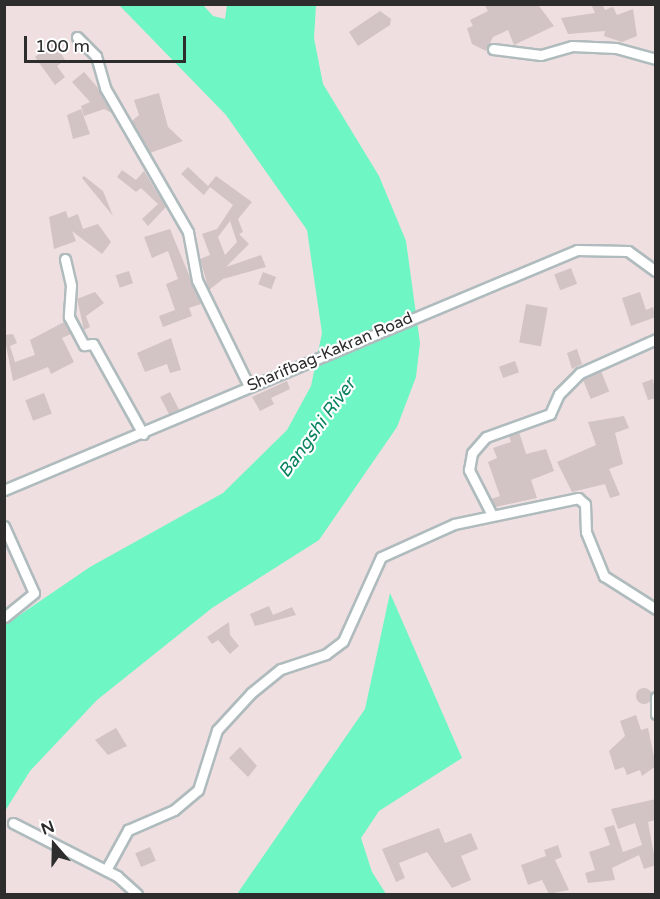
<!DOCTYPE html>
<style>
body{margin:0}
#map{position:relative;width:660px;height:899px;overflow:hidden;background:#efdfe0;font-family:"Varela Round",sans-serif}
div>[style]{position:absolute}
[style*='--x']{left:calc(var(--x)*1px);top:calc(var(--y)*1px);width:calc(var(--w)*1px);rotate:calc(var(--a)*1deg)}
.water>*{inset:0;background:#6ef6c4}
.building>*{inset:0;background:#d2c3c4;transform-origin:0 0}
.round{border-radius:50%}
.roads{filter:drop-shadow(2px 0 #afbbbd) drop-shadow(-2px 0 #afbbbd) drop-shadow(0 2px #afbbbd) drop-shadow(0 -2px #afbbbd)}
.street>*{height:9px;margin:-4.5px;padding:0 4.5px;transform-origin:4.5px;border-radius:4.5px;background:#fff}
span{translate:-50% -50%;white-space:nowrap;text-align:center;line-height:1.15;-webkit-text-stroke:4.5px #fff;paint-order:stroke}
.street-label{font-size:16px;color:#2d2d2d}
.water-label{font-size:18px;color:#09835f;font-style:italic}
.frame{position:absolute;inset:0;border:6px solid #2d2d2d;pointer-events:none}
.north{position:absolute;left:24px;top:815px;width:60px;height:60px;-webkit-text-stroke:4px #fff;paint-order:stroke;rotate:340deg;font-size:16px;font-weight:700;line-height:24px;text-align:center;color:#2d2d2d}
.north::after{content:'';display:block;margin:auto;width:21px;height:27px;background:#2d2d2d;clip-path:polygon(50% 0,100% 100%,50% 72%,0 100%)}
.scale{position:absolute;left:24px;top:36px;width:162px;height:27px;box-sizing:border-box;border:3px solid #2d2d2d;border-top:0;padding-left:8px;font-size:18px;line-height:21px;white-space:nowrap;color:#2d2d2d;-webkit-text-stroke:4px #fff;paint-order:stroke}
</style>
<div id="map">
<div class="water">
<div style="clip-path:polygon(119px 5px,203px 5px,213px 16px,225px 19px,227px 5px,316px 5px,314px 38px,323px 84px,379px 176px,406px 241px,420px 343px,416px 377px,397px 427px,319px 540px,212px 608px,97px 700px,30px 771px,5px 811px,5px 625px,90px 567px,223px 493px,287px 430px,311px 386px,322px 333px,307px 230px,226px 115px)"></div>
<div style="clip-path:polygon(390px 593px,462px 758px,379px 811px,361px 838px,372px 872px,386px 894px,237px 894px,365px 709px)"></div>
</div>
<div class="building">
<div style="clip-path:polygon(484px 4px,539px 6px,554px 26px,514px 45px,508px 30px,493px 37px,486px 51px,472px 44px,467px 28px,473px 26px,470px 20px,488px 11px)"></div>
<div style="clip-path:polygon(591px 4px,602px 4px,605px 10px,613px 7px,617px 15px,633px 9px,637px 36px,622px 42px,604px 36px,605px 31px,568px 34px,561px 18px,595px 13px)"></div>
<div style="clip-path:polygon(380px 11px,391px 19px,390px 25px,358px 46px,349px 32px)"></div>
<div style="clip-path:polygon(54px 42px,65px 60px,57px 66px,65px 77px,55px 85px,35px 57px)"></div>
<div style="clip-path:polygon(84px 72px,98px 88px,112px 113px,104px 109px,84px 116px,81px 106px,90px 102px,72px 82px)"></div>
<div style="clip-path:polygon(159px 93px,168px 127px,183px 141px,150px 153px,132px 121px,139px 115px,134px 100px)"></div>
<div style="clip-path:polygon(81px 109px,90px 134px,73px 139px,67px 115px)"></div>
<div style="clip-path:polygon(evenodd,188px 167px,208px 186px,216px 176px,252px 202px,238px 219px,243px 232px,239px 234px,249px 244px,226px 267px,261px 255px,266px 267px,223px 279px,209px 290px,200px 259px,210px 255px,202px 234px,217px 229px,233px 205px,210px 187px,204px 195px,197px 189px,181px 174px,188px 167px,230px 221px,237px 242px,225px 255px,218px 237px,230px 221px)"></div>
<div style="clip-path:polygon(122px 170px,136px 180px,144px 171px,166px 207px,148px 226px,142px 219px,158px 204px,141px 188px,136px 192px,117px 177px)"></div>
<div style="clip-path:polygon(84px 176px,103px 191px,113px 216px,82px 178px)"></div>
<div style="clip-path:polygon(66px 211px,68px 218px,78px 214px,83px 229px,98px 224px,111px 242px,102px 254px,72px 231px,76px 241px,54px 249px,49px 217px)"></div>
<div style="clip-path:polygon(170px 229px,201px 304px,189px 308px,192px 316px,163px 327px,159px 316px,175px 310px,166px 284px,178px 279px,168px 251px,152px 258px,144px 237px)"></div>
<div style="left:571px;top:268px;width:17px;height:18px;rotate:69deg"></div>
<div style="left:129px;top:271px;width:13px;height:14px;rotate:72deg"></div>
<div style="left:263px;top:272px;width:14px;height:13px;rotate:21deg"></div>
<div style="clip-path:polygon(95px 292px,104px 303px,86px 316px,90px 327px,84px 330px,77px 299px)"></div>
<div style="clip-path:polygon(640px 292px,646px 310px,653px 307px,656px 317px,631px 326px,622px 298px)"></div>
<div style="left:526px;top:304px;width:22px;height:39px;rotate:10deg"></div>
<div style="clip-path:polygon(64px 322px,71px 334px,62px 338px,74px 362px,51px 374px,48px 367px,13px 381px,4px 335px,13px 334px,17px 343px,10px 346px,15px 362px,35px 355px,30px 340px)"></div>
<div style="clip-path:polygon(171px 338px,181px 370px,170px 373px,167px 364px,145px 372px,137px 353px)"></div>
<div style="clip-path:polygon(577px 349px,582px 364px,572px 369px,567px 353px)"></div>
<div style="left:515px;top:361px;width:12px;height:17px;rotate:70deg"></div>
<div style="left:601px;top:371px;width:22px;height:20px;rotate:68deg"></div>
<div style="clip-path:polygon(653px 379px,656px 398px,648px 400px,642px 383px)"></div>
<div style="clip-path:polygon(287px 381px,290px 389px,271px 398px,274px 404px,260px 411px,252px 397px)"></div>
<div style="left:170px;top:392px;width:20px;height:11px;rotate:63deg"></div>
<div style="left:44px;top:393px;width:22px;height:20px;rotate:69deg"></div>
<div style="clip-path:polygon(624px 416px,629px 428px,615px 433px,623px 464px,609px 469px,620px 495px,610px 498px,605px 484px,572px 492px,557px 462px,596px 445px,588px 422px)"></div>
<div style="clip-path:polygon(519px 432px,526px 454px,546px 449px,554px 471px,531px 480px,537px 498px,495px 507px,491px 499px,500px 496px,488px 462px,497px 458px,493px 448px,511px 442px,509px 436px)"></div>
<div style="clip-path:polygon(269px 606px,273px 615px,292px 607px,296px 615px,255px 626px,250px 614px)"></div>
<div style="clip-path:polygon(229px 622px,230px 635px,239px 646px,230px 654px,218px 640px,212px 644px,207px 637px)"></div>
<div class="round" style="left:636px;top:688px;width:16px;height:16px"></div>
<div style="clip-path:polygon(636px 715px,641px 730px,648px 728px,656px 766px,642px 776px,640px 770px,627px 775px,624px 767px,615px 770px,609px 751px,625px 736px,620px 721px)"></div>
<div style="clip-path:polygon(116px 728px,127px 746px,108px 755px,95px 740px)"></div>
<div style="clip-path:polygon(240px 747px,257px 766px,248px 777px,229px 758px)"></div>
<div style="clip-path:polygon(656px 799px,655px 820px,648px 822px,656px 865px,644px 869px,639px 855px,612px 868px,615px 880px,588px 883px,585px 873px,595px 870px,589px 852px,610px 845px,604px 828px,614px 825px,623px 852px,642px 845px,635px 823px,618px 829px,611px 809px)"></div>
<div style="clip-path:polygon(439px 828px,445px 843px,471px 833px,478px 849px,461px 856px,471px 880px,452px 888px,427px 852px,399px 863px,405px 878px,396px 882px,382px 849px)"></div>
<div style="clip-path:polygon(558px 845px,562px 857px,555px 860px,569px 890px,549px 894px,542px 880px,528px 885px,521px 865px,546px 856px,544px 850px)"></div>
<div style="left:150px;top:847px;width:15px;height:16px;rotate:67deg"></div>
</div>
<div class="roads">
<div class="street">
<div style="--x:77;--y:37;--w:27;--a:45"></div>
<div style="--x:96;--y:56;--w:33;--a:74"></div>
<div style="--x:105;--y:88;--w:166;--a:60"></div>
<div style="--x:188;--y:232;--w:49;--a:79.4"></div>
<div style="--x:197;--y:280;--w:118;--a:63.9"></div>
<div style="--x:493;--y:49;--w:48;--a:7.1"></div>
<div style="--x:541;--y:55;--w:32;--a:-16"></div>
<div style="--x:572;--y:46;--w:44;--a:2.6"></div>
<div style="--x:616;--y:48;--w:41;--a:15.4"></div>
<div style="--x:65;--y:259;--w:27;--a:77"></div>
<div style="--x:71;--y:285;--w:32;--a:94"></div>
<div style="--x:69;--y:317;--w:32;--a:62"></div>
<div style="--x:84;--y:345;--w:9;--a:-6"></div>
<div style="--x:93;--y:344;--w:103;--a:60.9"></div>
<div style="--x:4;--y:490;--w:621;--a:-22.73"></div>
<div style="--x:577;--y:250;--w:51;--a:1.1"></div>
<div style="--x:628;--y:251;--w:34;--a:36"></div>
<div style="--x:492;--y:515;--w:51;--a:-117.1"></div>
<div style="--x:469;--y:470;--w:17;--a:-80"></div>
<div style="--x:472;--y:453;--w:21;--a:-49"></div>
<div style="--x:486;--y:437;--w:68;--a:-19.8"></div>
<div style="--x:550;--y:414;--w:22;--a:-66"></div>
<div style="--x:559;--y:394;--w:30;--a:-45"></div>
<div style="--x:580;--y:373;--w:83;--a:-24.1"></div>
<div style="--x:4;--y:526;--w:73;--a:65.9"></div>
<div style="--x:34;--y:593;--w:38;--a:141"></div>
<div style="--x:656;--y:697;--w:17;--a:90"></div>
<div style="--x:13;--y:823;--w:117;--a:27"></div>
<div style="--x:117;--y:876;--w:27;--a:42"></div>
<div style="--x:106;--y:870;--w:46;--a:-61.2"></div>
<div style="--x:128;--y:830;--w:50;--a:-23.5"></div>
<div style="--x:174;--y:810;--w:31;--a:-40"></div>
<div style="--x:198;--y:790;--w:63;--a:-72.4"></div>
<div style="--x:217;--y:730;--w:50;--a:-47.4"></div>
<div style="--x:251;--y:693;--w:38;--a:-39"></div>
<div style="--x:281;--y:669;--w:47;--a:-18.4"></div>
<div style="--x:326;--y:654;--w:21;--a:-37"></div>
<div style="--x:343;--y:641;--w:92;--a:-65.7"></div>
<div style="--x:381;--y:557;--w:80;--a:-24.3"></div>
<div style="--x:454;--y:524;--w:127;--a:-11.8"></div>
<div style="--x:578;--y:498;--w:9;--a:41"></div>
<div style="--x:585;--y:504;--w:28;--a:88"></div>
<div style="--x:586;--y:532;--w:48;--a:67.8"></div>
<div style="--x:604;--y:576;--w:62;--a:32.4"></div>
</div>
</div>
<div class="street-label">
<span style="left:330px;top:352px;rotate:-23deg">Sharifbag-Kakran Road</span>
</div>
<div class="water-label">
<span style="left:317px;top:428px;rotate:-54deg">Bangshi River</span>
</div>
<div class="frame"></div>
<div class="north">N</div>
<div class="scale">100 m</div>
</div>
